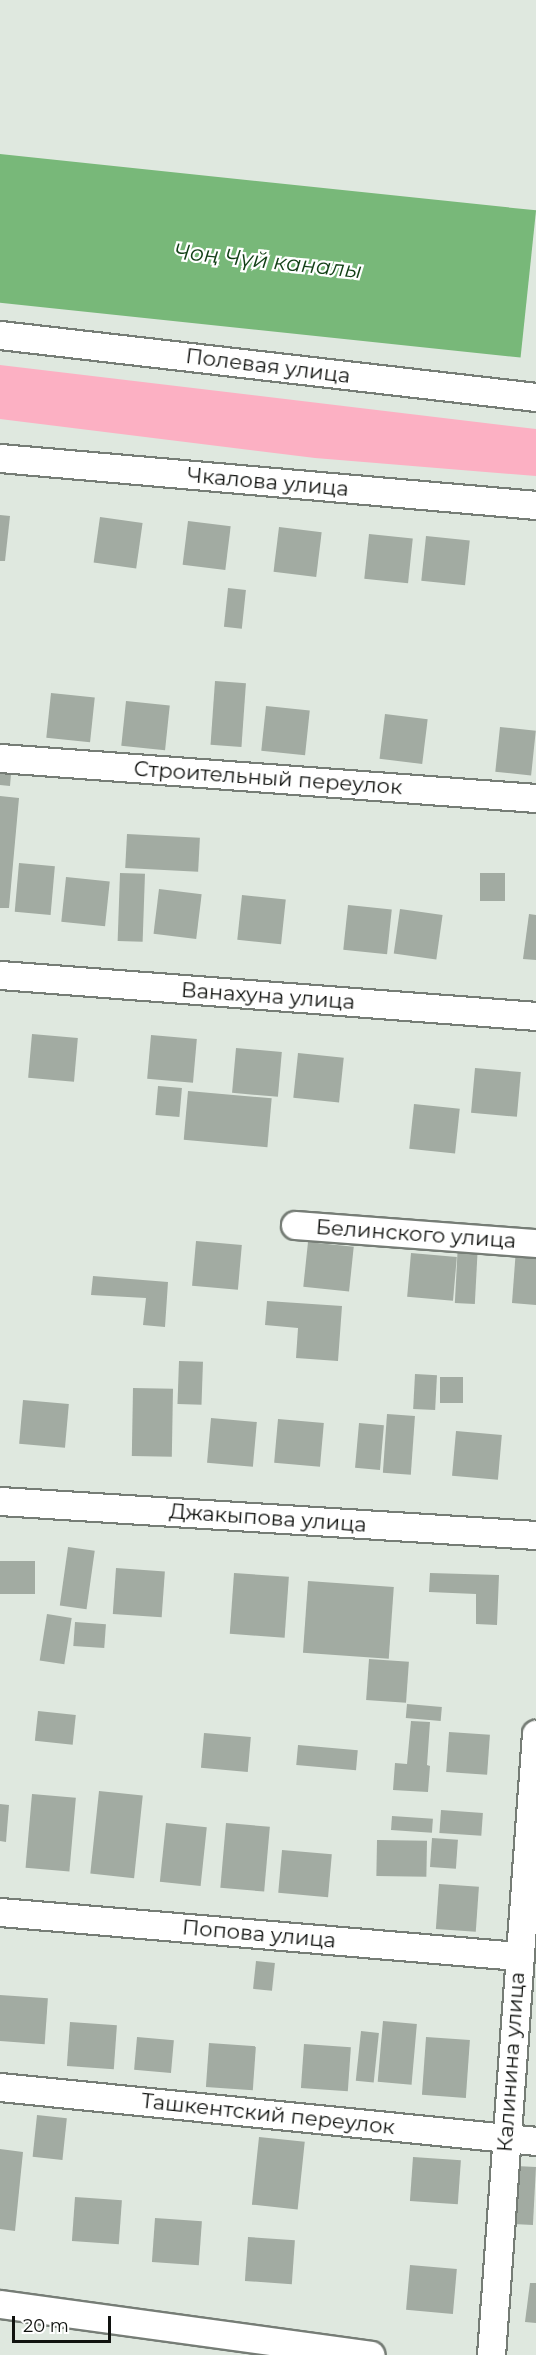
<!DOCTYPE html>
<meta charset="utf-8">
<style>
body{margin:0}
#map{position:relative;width:536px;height:2355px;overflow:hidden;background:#dfe8df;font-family:Montserrat,sans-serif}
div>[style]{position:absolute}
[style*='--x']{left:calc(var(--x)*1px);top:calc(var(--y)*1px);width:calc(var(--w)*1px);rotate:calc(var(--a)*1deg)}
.green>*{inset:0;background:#fcb0c3}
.water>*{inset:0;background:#78b879;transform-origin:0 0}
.building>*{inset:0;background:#a2aba2;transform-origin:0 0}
.roads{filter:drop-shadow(2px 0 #767d76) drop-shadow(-2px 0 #767d76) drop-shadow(0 2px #767d76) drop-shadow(0 -2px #767d76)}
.street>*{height:27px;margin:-13.5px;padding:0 13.5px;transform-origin:13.5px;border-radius:13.5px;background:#fff}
span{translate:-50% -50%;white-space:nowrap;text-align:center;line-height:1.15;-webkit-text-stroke:4.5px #fff;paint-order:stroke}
.street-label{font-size:21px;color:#10120f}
.water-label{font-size:22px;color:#113f15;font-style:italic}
.scale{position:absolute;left:12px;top:2316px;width:99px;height:27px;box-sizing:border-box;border:3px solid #10120f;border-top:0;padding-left:8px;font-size:18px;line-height:21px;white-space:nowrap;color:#10120f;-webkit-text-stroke:4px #fff;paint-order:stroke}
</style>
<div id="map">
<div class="green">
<div style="clip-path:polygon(0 365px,536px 429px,536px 476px,315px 458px,0 419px)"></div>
</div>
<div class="water">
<div style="left:0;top:154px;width:539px;height:148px;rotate:6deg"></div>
</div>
<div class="building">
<div style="clip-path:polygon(0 515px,10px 516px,5px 561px,0 561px)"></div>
<div style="left:100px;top:517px;width:43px;height:46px;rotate:8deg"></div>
<div style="left:188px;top:521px;width:43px;height:44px;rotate:7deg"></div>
<div style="left:279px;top:527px;width:43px;height:45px;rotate:7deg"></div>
<div style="left:369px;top:534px;width:44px;height:45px;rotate:6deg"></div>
<div style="left:426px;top:536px;width:44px;height:45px;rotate:6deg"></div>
<div style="left:228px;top:588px;width:18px;height:39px;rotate:6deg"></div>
<div style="left:215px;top:681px;width:31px;height:64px;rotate:4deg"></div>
<div style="left:51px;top:693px;width:44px;height:45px;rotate:6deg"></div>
<div style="left:126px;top:701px;width:44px;height:45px;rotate:6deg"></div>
<div style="left:266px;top:706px;width:44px;height:45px;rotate:6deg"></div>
<div style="left:385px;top:714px;width:43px;height:45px;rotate:7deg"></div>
<div style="left:500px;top:727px;width:36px;height:45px;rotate:6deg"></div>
<div style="clip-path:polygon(0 761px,12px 762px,10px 786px,0 785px)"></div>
<div style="clip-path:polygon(0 796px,19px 798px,9px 908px,0 908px)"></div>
<div style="left:127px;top:834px;width:73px;height:34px;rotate:3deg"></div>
<div style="left:19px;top:863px;width:36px;height:49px;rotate:5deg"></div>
<div style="left:120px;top:873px;width:25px;height:68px;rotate:2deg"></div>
<div style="left:480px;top:873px;width:25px;height:28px"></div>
<div style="left:66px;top:877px;width:44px;height:45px;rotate:6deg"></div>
<div style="left:159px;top:889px;width:43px;height:45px;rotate:7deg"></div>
<div style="left:242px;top:895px;width:44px;height:45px;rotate:6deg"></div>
<div style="left:348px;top:905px;width:44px;height:45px;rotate:6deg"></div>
<div style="left:400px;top:909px;width:43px;height:45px;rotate:8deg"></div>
<div style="clip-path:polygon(529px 914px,536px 915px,536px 960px,523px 959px)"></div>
<div style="left:32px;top:1034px;width:46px;height:44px;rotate:5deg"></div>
<div style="left:151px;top:1035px;width:46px;height:44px;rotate:5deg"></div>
<div style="left:236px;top:1048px;width:46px;height:45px;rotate:5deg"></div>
<div style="left:298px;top:1053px;width:46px;height:45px;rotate:6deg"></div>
<div style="left:475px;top:1068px;width:46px;height:45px;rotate:5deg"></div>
<div style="left:158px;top:1086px;width:24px;height:29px;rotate:5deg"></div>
<div style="left:188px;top:1091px;width:84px;height:49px;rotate:5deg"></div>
<div style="left:414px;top:1104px;width:46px;height:45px;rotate:6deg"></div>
<div style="left:196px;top:1241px;width:46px;height:45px;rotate:5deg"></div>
<div style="left:308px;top:1242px;width:46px;height:45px;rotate:6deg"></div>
<div style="left:458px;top:1243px;width:20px;height:60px;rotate:3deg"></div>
<div style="clip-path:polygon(516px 1249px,536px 1251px,536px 1305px,512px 1303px)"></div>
<div style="left:411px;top:1253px;width:46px;height:44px;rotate:5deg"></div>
<div style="clip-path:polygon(93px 1276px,168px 1282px,165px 1327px,143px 1325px,146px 1298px,91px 1295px)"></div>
<div style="clip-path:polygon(267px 1301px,342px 1306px,338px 1361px,296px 1358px,298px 1328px,265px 1325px)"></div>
<div style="left:179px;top:1361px;width:24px;height:43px;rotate:2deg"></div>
<div style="left:415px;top:1374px;width:22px;height:35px;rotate:3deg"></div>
<div style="left:440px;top:1377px;width:23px;height:26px"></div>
<div style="left:133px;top:1388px;width:40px;height:68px;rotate:1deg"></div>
<div style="left:23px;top:1400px;width:46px;height:44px;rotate:5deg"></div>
<div style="left:387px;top:1414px;width:28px;height:59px;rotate:4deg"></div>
<div style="left:211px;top:1418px;width:46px;height:45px;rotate:5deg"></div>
<div style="left:278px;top:1419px;width:46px;height:44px;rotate:5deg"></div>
<div style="left:359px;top:1423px;width:25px;height:45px;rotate:5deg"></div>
<div style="left:456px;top:1431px;width:46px;height:45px;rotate:5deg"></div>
<div style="left:68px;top:1547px;width:27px;height:59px;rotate:8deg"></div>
<div style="left:0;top:1561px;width:35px;height:33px"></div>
<div style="left:116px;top:1568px;width:49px;height:46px;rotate:4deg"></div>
<div style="left:234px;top:1573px;width:55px;height:61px;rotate:4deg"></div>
<div style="clip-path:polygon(430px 1573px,499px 1575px,497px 1625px,476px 1624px,476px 1594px,429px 1592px)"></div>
<div style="left:308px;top:1581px;width:86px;height:72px;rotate:4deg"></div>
<div style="left:47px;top:1614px;width:25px;height:47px;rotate:9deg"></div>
<div style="left:75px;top:1622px;width:31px;height:24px;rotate:4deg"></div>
<div style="left:369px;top:1659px;width:40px;height:41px;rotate:4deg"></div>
<div style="left:407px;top:1704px;width:35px;height:14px;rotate:5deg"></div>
<div style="left:38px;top:1711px;width:38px;height:30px;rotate:6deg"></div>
<div style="clip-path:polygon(411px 1721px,430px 1722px,427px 1765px,430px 1766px,428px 1792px,393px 1790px,395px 1763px,407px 1764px)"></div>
<div style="left:449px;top:1732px;width:41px;height:40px;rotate:4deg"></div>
<div style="left:204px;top:1733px;width:47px;height:35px;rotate:5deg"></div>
<div style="left:298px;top:1745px;width:60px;height:20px;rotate:5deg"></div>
<div style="left:99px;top:1791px;width:44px;height:83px;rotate:6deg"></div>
<div style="left:32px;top:1794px;width:44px;height:74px;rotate:5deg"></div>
<div style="clip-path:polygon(0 1804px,9px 1805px,6px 1842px,0 1841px)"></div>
<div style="left:441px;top:1810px;width:42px;height:23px;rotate:4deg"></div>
<div style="left:392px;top:1816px;width:41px;height:14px;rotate:4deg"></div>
<div style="left:166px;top:1823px;width:41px;height:59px;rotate:6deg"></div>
<div style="left:226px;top:1823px;width:44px;height:65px;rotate:5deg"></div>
<div style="left:432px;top:1838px;width:26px;height:29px;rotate:4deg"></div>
<div style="left:377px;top:1840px;width:50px;height:36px;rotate:1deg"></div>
<div style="left:282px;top:1850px;width:50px;height:43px;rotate:5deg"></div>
<div style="left:439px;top:1884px;width:40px;height:45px;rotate:4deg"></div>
<div style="left:256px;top:1961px;width:19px;height:28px;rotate:6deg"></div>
<div style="left:0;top:1995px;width:48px;height:46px;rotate:4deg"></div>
<div style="left:383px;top:2021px;width:34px;height:61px;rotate:5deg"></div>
<div style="left:70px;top:2022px;width:47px;height:44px;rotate:4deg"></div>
<div style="left:361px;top:2031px;width:18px;height:50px;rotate:6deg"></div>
<div style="left:137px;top:2037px;width:37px;height:33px;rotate:5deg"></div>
<div style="left:426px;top:2037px;width:44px;height:58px;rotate:4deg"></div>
<div style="left:209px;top:2043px;width:47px;height:44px;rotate:4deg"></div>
<div style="left:304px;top:2044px;width:47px;height:44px;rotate:4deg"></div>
<div style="left:37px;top:2115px;width:30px;height:42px;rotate:6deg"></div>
<div style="left:259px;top:2137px;width:46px;height:68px;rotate:6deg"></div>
<div style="clip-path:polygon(0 2149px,23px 2152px,15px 2231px,0 2229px)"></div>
<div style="left:413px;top:2157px;width:48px;height:44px;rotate:4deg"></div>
<div style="left:516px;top:2166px;width:20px;height:58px;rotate:3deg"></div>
<div style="left:75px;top:2197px;width:47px;height:44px;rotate:4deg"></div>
<div style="left:155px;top:2218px;width:47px;height:44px;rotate:4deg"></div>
<div style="left:248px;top:2237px;width:47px;height:44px;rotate:4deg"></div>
<div style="left:410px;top:2265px;width:47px;height:45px;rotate:5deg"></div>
<div style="clip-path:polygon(530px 2283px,536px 2283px,536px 2323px,525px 2322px)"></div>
</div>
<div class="roads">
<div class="street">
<div style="--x:0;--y:335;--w:540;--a:6.6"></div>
<div style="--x:0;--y:458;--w:538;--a:5.01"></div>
<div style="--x:0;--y:758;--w:537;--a:4.27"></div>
<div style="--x:0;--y:975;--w:538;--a:4.37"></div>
<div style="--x:295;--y:1225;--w:242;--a:4.3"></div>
<div style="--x:0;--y:1501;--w:537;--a:3.63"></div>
<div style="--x:0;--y:1912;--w:520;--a:4.86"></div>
<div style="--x:0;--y:2087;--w:539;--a:5.75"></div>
<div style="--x:0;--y:2304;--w:374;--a:7.8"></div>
<div style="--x:491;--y:2355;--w:623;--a:-85.86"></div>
</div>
</div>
<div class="street-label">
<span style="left:268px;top:366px;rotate:7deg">Полевая улица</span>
<span style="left:268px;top:482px;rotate:5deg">Чкалова улица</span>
<span style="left:268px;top:778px;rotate:4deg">Строительный переулок</span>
<span style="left:268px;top:996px;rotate:4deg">Ванахуна улица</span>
<span style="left:416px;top:1234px;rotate:4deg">Белинского улица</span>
<span style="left:268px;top:1518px;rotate:4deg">Джакыпова улица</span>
<span style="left:259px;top:1934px;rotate:5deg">Попова улица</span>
<span style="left:511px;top:2062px;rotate:-86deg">Калинина улица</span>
<span style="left:268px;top:2114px;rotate:6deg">Ташкентский переулок</span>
</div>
<div class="water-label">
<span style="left:268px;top:261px;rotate:6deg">Чоң Чүй каналы</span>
</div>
<div class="scale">20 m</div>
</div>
